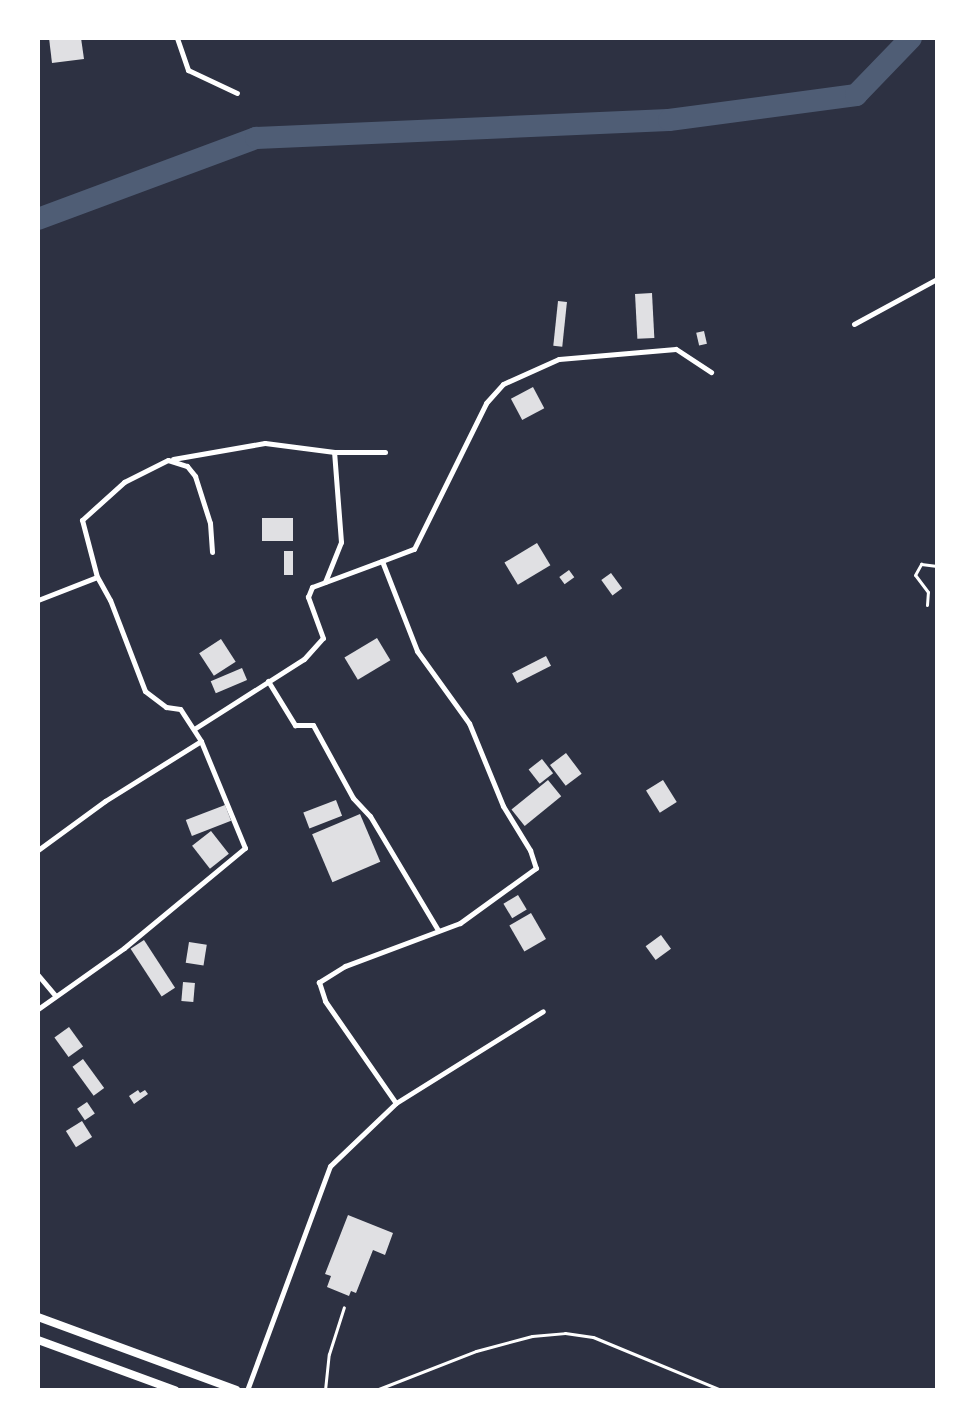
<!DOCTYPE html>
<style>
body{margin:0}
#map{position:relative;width:975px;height:1428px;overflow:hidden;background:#2d3142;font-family:"IBM Plex Sans",sans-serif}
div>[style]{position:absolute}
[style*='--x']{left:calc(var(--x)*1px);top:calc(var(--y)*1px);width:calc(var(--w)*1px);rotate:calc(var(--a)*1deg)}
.river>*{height:22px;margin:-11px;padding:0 11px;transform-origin:11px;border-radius:11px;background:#4f5d75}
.building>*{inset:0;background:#e0e0e3;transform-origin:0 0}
.service>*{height:3px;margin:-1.5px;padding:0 1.5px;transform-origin:1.5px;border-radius:1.5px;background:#fff}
.minor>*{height:5px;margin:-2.5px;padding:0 2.5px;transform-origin:2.5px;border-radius:2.5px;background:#fff}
.primary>*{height:8px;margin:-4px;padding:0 4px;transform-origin:4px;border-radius:4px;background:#fff}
span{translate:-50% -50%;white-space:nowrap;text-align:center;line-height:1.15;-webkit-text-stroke:8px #fff;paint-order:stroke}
.frame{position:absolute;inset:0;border:40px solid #fff;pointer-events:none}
</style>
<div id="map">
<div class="river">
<div style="--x:38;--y:219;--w:233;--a:-20.4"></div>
<div style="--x:256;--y:138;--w:413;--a:-2.5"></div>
<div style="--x:669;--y:120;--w:189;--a:-7.6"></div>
<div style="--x:856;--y:95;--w:79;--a:-46"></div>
</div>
<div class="building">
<div style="clip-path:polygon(49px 38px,81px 38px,84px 59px,52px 63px)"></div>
<div style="left:652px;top:293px;width:45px;height:17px;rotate:87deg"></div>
<div style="left:558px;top:301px;width:9px;height:45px;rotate:6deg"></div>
<div style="left:704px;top:331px;width:13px;height:8px;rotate:77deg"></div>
<div style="left:533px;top:387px;width:24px;height:25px;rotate:62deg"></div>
<div style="left:262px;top:518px;width:31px;height:23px"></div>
<div style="left:537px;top:543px;width:26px;height:38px;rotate:59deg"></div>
<div style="left:284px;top:551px;width:9px;height:24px"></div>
<div style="left:569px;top:570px;width:9px;height:12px;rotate:54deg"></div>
<div style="left:611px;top:573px;width:19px;height:12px;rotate:54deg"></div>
<div style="left:377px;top:638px;width:26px;height:38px;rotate:59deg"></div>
<div style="left:221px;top:639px;width:27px;height:26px;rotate:57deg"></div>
<div style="left:546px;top:656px;width:11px;height:38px;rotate:63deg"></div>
<div style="left:242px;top:668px;width:13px;height:34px;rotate:67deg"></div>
<div style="left:566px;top:753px;width:26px;height:20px;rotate:53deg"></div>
<div style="left:542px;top:759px;width:18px;height:17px;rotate:52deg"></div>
<div style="left:548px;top:780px;width:21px;height:47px;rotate:51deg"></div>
<div style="left:663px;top:780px;width:26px;height:20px;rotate:58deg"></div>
<div style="left:336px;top:800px;width:17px;height:35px;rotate:69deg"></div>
<div style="left:225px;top:805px;width:17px;height:42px;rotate:69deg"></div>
<div style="left:360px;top:814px;width:52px;height:52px;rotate:67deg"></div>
<div style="left:211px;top:831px;width:29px;height:24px;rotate:52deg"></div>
<div style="left:518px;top:895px;width:17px;height:17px;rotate:59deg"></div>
<div style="left:531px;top:913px;width:30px;height:25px;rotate:60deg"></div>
<div style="left:661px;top:935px;width:17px;height:19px;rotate:54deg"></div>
<div style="left:144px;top:940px;width:57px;height:16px;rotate:57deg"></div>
<div style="left:189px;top:942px;width:18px;height:21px;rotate:9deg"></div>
<div style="left:183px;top:982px;width:12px;height:19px;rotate:5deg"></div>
<div style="left:69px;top:1027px;width:24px;height:18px;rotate:54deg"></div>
<div style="left:83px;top:1059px;width:36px;height:13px;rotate:54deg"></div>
<div style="clip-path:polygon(138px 1090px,140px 1093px,145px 1090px,148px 1094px,134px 1104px,129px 1096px)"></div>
<div style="left:87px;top:1102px;width:14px;height:12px;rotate:56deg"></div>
<div style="left:82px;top:1121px;width:19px;height:19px;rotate:58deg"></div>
<div style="clip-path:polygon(348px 1215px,393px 1233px,385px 1255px,373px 1250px,356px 1293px,351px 1291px,349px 1296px,327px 1287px,331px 1276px,325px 1274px)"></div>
</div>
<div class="service">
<div style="--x:927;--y:605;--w:13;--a:-86"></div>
<div style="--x:928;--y:592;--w:21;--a:-127"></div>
<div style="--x:915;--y:575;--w:13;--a:-61"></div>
<div style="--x:921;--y:564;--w:16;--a:7"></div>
<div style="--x:325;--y:1390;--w:36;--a:-84"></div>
<div style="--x:329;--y:1354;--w:49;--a:-72.3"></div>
<div style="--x:376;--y:1390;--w:107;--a:-21.3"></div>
<div style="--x:476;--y:1351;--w:58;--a:-15"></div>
<div style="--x:532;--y:1336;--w:33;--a:-5"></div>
<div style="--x:565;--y:1333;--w:28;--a:8"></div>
<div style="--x:593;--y:1337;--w:139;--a:22.5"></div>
</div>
<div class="minor">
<div style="--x:177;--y:38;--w:34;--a:71"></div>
<div style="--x:188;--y:70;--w:54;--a:25.1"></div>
<div style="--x:854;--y:324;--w:94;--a:-28.5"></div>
<div style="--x:173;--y:459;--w:93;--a:-9.9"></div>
<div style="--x:265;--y:443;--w:70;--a:7.4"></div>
<div style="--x:334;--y:452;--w:51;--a:0"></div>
<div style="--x:382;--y:561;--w:34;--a:-21"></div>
<div style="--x:414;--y:549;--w:163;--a:-63.7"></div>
<div style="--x:486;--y:403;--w:25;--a:-48"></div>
<div style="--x:503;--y:384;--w:61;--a:-24.1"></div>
<div style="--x:559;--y:359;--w:117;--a:-4.9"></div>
<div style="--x:676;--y:349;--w:42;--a:33.3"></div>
<div style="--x:325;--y:582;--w:43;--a:-68.2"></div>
<div style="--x:341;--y:542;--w:90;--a:-94.4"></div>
<div style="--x:38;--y:600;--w:63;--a:-21.3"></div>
<div style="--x:97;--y:577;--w:59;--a:-104.7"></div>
<div style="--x:82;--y:520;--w:57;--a:-42.1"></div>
<div style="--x:124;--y:482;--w:49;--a:-26.6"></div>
<div style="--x:168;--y:460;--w:20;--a:18"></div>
<div style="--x:187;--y:466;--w:13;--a:51"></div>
<div style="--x:195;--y:476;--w:49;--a:72.3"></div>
<div style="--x:210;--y:523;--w:29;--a:86"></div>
<div style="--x:268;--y:681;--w:52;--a:58.5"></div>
<div style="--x:295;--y:725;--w:18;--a:0"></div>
<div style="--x:313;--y:725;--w:83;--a:61.3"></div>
<div style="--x:353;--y:798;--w:25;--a:47"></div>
<div style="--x:370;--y:816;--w:133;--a:59.2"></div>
<div style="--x:194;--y:729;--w:130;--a:-32.5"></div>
<div style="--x:304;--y:659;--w:28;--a:-48"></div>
<div style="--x:323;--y:638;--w:44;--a:-110.1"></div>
<div style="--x:308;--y:597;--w:11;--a:-68"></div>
<div style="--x:312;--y:587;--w:75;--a:-20.4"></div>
<div style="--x:382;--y:561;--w:97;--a:68.7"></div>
<div style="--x:417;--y:651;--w:89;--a:54.2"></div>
<div style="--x:469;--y:723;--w:90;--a:67.7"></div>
<div style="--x:503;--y:806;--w:52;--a:58.5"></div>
<div style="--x:530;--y:850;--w:19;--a:72"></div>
<div style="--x:536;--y:868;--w:94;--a:144.1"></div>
<div style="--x:460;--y:923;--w:123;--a:159.5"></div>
<div style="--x:345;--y:966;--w:31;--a:148"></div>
<div style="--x:319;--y:982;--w:20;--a:72"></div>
<div style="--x:325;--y:1001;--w:124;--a:55.2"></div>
<div style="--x:396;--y:1103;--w:91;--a:136.3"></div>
<div style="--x:330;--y:1166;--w:239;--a:110.3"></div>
<div style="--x:38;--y:850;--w:83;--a:-36.2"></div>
<div style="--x:105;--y:801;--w:113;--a:-32"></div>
<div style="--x:201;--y:741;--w:38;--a:-123"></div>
<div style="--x:180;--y:709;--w:14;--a:-172"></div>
<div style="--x:166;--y:707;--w:26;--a:-143"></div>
<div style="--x:145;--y:691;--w:97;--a:-111"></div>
<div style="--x:110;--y:600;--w:26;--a:-119"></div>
<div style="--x:38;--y:975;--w:26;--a:50"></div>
<div style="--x:38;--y:1009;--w:105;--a:-35.3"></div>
<div style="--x:124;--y:948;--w:157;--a:-39.6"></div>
<div style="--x:245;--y:848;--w:116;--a:-112.4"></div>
<div style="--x:396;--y:1103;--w:173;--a:-32"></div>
</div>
<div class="primary">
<div style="--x:38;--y:1317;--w:211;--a:20.2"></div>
<div style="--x:38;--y:1340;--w:146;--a:20.1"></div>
</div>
<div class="frame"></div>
</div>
